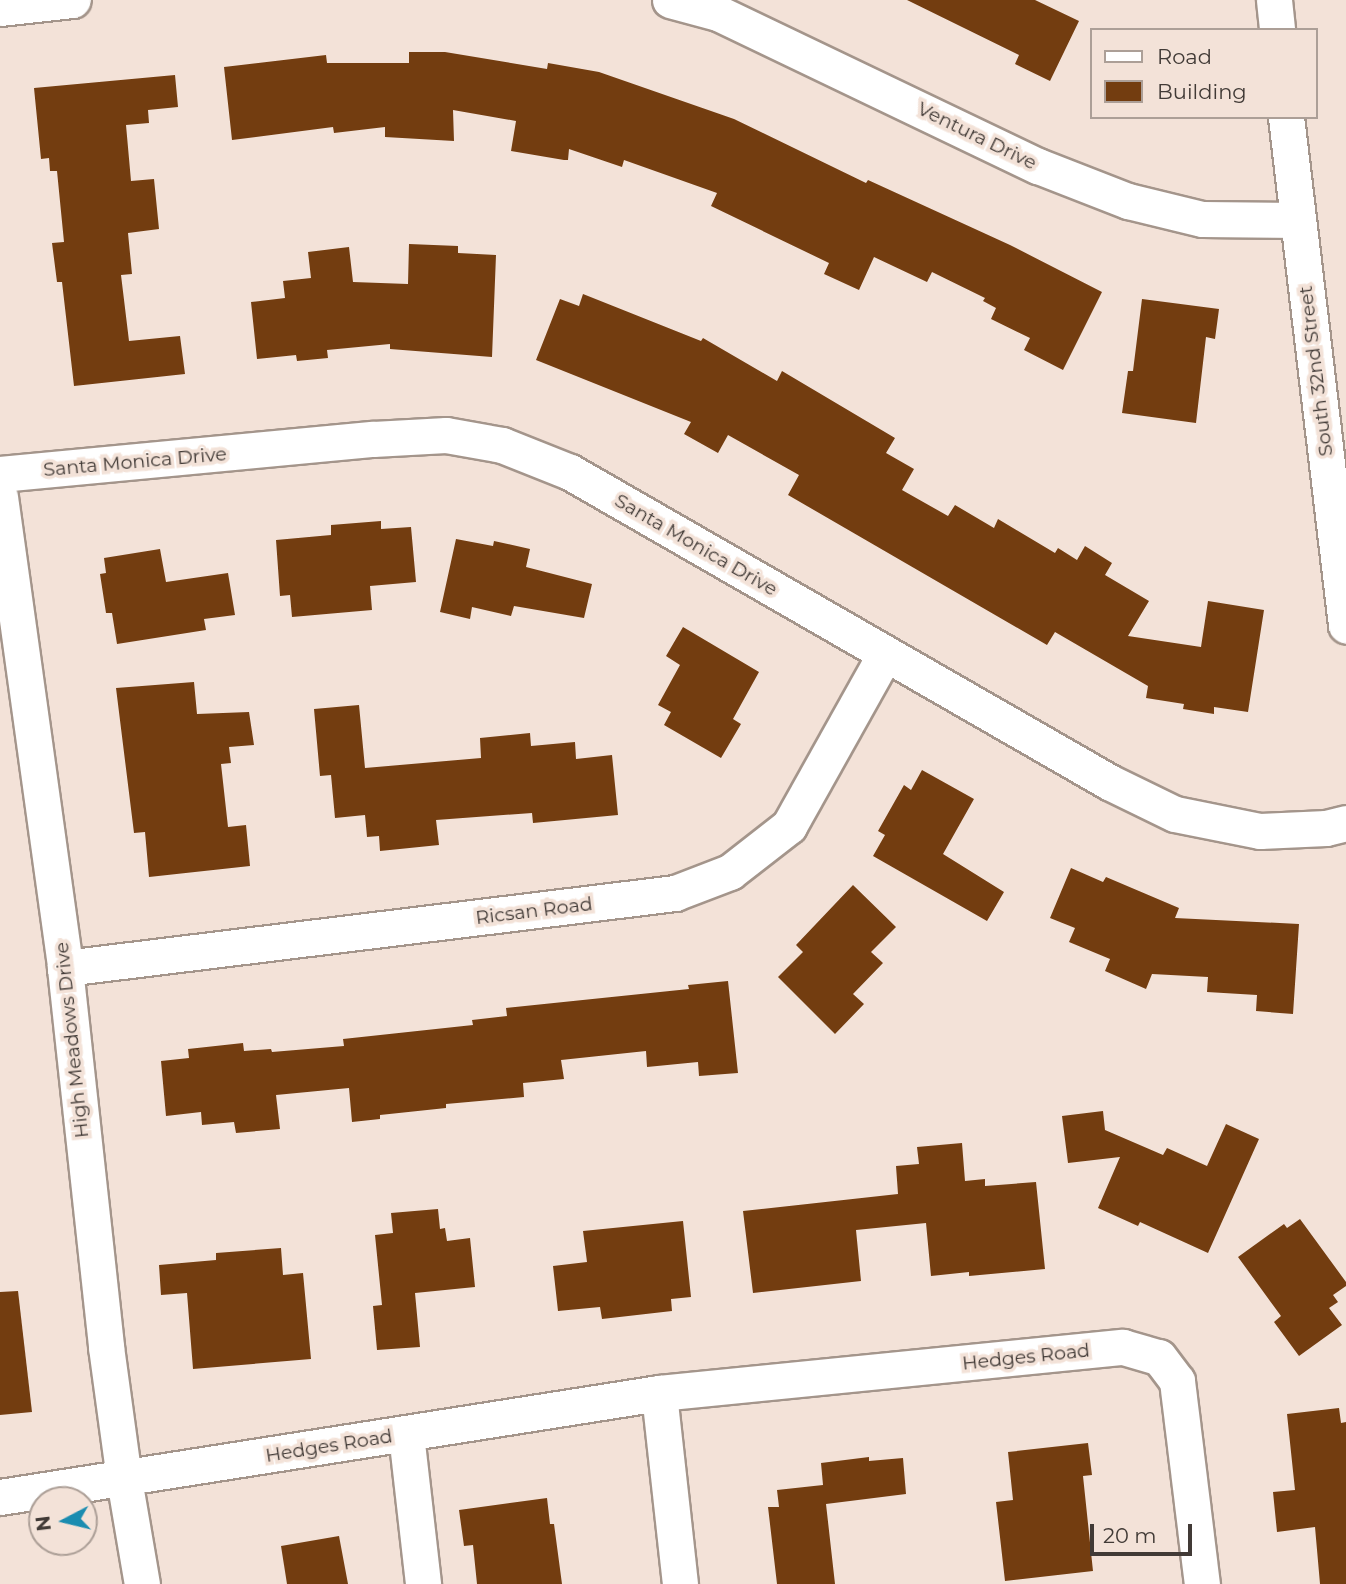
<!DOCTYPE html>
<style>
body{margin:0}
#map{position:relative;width:1346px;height:1584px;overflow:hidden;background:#f3e2d8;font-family:Montserrat,sans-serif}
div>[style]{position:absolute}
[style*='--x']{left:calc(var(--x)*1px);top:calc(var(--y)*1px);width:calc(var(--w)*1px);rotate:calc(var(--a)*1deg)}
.building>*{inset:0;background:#733d10}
.roads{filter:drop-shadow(2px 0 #a4958b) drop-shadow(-2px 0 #a4958b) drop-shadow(0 2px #a4958b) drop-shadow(0 -2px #a4958b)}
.street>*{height:35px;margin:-17.5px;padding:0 17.5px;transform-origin:17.5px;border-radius:17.5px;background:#fff}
span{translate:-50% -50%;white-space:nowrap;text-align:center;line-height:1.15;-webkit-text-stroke:7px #f3e2d8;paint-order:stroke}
.street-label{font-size:19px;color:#413a36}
.legend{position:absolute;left:1090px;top:28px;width:228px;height:91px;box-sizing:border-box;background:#f3e2d8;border:2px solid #ac9f97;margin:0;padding:9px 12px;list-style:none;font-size:21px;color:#413a36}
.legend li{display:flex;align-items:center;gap:14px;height:35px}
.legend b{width:35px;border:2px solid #ac9f97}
.north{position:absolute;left:28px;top:1486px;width:70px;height:70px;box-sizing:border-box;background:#f3e2d8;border:2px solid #ac9f97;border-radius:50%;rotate:263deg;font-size:19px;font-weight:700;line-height:28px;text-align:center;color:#413a36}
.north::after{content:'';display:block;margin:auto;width:24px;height:32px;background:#1a8cb0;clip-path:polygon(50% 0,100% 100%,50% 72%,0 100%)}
.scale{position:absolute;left:1090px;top:1524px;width:102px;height:32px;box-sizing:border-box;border:4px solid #413a36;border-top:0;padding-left:9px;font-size:21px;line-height:24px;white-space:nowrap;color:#413a36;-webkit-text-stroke:5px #f3e2d8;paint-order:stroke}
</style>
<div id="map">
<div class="building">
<div style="clip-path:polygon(907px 0,1035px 0,1079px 21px,1050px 81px,1015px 64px,1019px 55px)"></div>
<div style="clip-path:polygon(409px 52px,445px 52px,547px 69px,548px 63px,599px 72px,734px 119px,866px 183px,868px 180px,1010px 245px,1102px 292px,1063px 370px,1024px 350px,1030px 338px,991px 319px,996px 308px,983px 301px,985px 298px,932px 272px,927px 282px,874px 257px,859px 290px,824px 274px,829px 263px,711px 206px,717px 193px,624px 160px,622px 167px,569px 149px,568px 160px,564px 160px,511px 151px,516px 121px,453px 110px,454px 141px,385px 137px,385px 127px,334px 133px,333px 127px,232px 140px,224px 67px,326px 55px,327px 63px,409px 63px)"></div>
<div style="clip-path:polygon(175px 75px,178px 107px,148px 110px,149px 123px,126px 125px,131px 181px,154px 179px,159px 229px,128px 233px,132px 274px,121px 275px,129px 341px,180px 336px,185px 374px,74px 386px,62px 282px,57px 282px,52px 243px,64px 242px,57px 171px,50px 171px,49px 158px,41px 159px,34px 88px)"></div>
<div style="clip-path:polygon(409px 244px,458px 246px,458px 253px,496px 255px,492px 357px,390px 349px,390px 344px,327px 350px,328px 358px,297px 361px,296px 355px,257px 359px,251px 302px,285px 298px,283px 281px,311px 278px,308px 252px,349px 247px,353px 282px,408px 284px)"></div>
<div style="clip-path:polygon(583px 294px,701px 341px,703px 338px,777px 381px,782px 371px,895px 438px,886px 453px,914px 469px,902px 490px,948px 516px,955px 505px,994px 528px,998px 519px,1055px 553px,1058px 548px,1077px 560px,1085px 546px,1112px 563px,1105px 575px,1149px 601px,1128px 636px,1201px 647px,1208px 601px,1264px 610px,1248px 712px,1214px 707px,1214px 714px,1183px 709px,1184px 704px,1146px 698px,1148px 686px,1055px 632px,1047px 645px,788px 495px,799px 475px,728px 435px,718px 453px,684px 434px,691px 422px,536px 360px,560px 299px,579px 306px)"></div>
<div style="clip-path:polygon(1142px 299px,1219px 309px,1215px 339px,1206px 337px,1196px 423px,1122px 413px,1128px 371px,1133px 371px)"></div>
<div style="clip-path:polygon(381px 521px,381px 529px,411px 527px,416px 582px,370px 586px,372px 610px,292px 617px,290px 595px,280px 596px,276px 540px,331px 535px,331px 525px)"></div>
<div style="clip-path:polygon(456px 539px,493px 546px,494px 541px,530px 549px,526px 567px,592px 584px,584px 618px,514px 606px,511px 616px,472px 607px,470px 619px,440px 612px)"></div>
<div style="clip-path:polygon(160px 549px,166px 582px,228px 573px,235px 615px,204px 619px,206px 630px,117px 644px,112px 613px,106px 613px,100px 574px,106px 573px,104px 558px)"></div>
<div style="clip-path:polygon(683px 627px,759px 672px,733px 719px,741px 724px,721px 758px,664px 725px,671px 712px,658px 705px,680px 665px,666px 656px)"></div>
<div style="clip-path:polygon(194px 682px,197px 714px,249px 712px,254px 745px,229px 747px,231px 763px,221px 764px,228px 827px,246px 825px,250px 866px,149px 877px,145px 832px,134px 833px,116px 688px)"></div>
<div style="clip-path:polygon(359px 705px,365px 768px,481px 758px,480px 738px,530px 733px,531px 746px,575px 742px,576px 759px,612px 755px,618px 815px,533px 823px,532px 813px,436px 820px,439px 845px,380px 851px,379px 836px,367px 837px,365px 815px,335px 818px,331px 775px,320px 776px,314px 709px)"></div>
<div style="clip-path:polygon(922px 770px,974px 799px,943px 854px,1004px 892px,987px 921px,873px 856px,885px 835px,878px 831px,904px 785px,911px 790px)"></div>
<div style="clip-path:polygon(1071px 868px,1103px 882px,1106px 877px,1179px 908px,1175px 918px,1299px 924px,1293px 1014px,1256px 1011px,1257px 995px,1207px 992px,1208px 977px,1152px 974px,1146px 989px,1105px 971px,1110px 959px,1069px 942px,1075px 928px,1050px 918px)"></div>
<div style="clip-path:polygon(853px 885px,896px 927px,871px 952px,883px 963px,853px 994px,864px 1004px,835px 1034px,778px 977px,803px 952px,796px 945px)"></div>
<div style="clip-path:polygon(728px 981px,738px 1073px,699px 1076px,698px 1062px,647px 1067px,646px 1051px,561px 1060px,564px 1079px,523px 1083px,524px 1097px,446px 1104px,446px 1108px,380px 1115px,380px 1119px,352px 1122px,349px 1088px,276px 1095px,280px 1129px,236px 1133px,234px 1122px,202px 1125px,201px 1112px,166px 1116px,161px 1061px,189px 1058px,188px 1049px,243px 1043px,244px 1051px,271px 1049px,272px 1052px,344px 1046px,343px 1039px,473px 1025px,472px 1020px,507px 1016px,506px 1008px,689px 989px,688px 985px)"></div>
<div style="clip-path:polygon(1103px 1111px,1105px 1130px,1163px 1155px,1167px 1148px,1207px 1166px,1226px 1124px,1259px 1139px,1208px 1253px,1140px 1222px,1138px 1226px,1098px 1208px,1120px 1157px,1068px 1163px,1062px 1116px)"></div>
<div style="clip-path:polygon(962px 1143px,965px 1181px,985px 1179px,985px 1186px,1036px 1182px,1045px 1269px,969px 1276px,969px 1272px,931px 1276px,926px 1223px,856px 1230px,861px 1281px,753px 1293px,743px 1211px,898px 1194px,896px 1166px,919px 1164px,917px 1147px)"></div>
<div style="clip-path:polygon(438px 1209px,440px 1229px,445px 1228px,447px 1241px,470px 1238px,475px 1287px,415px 1293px,420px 1347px,377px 1350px,373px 1306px,382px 1305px,375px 1235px,393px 1233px,391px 1213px)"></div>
<div style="clip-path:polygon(1300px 1219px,1346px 1282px,1346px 1286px,1333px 1295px,1338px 1302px,1329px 1308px,1342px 1325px,1299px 1356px,1274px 1322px,1281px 1316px,1238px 1257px,1284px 1224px,1287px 1228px)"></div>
<div style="clip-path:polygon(683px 1221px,691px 1297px,671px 1299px,672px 1311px,602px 1319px,600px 1307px,558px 1311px,553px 1266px,587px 1262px,583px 1231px)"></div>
<div style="clip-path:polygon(281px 1248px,283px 1275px,303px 1273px,311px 1359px,193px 1369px,187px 1293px,161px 1295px,159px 1265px,216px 1260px,216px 1253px)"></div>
<div style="clip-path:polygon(18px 1291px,32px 1412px,0 1415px,0 1292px)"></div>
<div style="clip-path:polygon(1339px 1408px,1341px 1423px,1346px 1422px,1346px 1584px,1320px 1584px,1315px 1527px,1277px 1532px,1273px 1492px,1295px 1490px,1287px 1414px)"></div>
<div style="clip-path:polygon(1088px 1443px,1092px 1475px,1083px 1476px,1093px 1571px,1005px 1581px,996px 1502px,1013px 1500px,1008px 1452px)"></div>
<div style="clip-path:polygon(869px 1457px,869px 1461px,903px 1458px,906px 1494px,826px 1504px,835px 1584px,777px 1584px,768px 1507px,779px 1507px,777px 1490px,823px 1485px,821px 1463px)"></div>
<div style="clip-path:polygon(547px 1498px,550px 1524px,554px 1524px,562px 1584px,477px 1584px,473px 1545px,464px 1546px,459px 1510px)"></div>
<div style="clip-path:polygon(339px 1536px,348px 1584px,287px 1584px,281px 1546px)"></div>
</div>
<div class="roads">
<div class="street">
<div style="--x:670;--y:0;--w:50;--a:15.2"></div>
<div style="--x:718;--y:13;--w:355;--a:25.6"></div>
<div style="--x:1038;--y:166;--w:97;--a:21.3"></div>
<div style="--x:1128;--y:201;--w:76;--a:13.7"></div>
<div style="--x:1202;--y:219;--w:96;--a:0.6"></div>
<div style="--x:1274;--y:0;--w:30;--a:84"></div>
<div style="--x:0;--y:8;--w:73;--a:-6.3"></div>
<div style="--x:1286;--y:117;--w:512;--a:83.26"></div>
<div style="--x:0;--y:474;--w:375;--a:-5.4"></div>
<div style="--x:373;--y:439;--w:73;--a:-3.1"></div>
<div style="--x:446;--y:435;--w:57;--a:10.1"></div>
<div style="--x:502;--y:445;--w:73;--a:21.7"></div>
<div style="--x:570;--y:472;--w:622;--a:29.9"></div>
<div style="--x:1109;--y:782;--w:73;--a:25.9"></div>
<div style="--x:1175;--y:814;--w:87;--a:11.3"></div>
<div style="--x:1260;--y:831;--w:66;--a:-2.6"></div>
<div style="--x:1326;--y:828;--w:21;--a:-14"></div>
<div style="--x:0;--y:497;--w:475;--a:82.1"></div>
<div style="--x:65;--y:968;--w:381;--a:83.8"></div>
<div style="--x:106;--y:1347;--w:133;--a:82.2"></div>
<div style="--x:124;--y:1479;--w:107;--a:80.3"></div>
<div style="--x:65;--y:968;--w:615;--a:-7.01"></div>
<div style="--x:675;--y:893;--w:59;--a:-20.9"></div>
<div style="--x:730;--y:872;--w:75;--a:-37.9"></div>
<div style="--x:789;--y:826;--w:197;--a:-60.8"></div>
<div style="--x:406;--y:1434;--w:151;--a:83.5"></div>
<div style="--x:0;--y:1497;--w:667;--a:-8.97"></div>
<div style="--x:680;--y:1584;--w:192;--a:-96.3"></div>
<div style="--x:659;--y:1393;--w:466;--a:-5.7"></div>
<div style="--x:1123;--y:1347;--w:37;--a:16"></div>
<div style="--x:1159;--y:1357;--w:30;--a:53"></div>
<div style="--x:1177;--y:1381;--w:205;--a:83"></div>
</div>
</div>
<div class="street-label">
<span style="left:977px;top:136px;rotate:26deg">Ventura Drive</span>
<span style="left:1316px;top:371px;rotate:-97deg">South 32nd Street</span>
<span style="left:135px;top:462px;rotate:-5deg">Santa Monica Drive</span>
<span style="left:696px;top:545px;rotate:30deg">Santa Monica Drive</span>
<span style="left:534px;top:911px;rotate:-7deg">Ricsan Road</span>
<span style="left:72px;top:1040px;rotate:-96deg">High Meadows Drive</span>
<span style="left:1026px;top:1357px;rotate:-6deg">Hedges Road</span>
<span style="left:329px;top:1446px;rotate:-9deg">Hedges Road</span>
</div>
<ul class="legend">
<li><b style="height:9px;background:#fff"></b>Road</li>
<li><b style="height:19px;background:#733d10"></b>Building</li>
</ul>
<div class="north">N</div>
<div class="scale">20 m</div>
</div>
